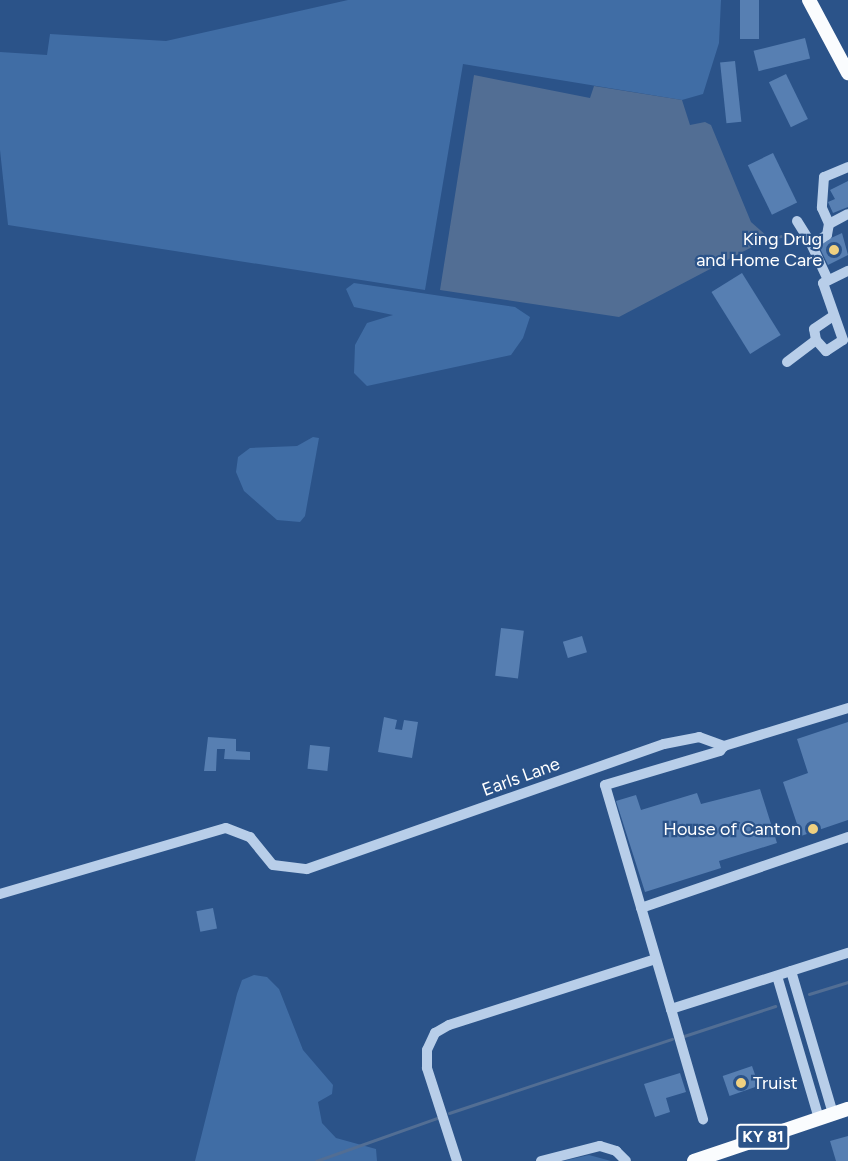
<!DOCTYPE html>
<style>
body{margin:0}
#map{position:relative;width:848px;height:1161px;overflow:hidden;background:#2b5389;font-family:Figtree,sans-serif}
div>[style]{position:absolute}
[style*='--x']{left:calc(var(--x)*1px);top:calc(var(--y)*1px);width:calc(var(--w)*1px);rotate:calc(var(--a)*1deg)}
.green>*{inset:0;background:#406da5}
.water>*{inset:0;background:#526e94}
.stream>*{height:3px;margin:-1.5px;padding:0 1.5px;transform-origin:1.5px;border-radius:1.5px;background:#526e94}
.building>*{inset:0;background:#577fb2;transform-origin:0 0}
.minor>*{height:10px;margin:-5px;padding:0 5px;transform-origin:5px;border-radius:5px;background:#b8cee9}
.major>*{height:14px;margin:-7px;padding:0 7px;transform-origin:7px;border-radius:7px;background:#fafcfe}
.dots>*{width:16px;height:16px;translate:-50% -50%;box-sizing:border-box;border:3px solid #2b5389;border-radius:50%}
span{translate:-50% -50%;white-space:nowrap;text-align:center;line-height:1.15;-webkit-text-stroke:4.5px #2b5389;paint-order:stroke}
.shield-label span{padding:2px 4px;background:#2b5389;border:2px solid;border-radius:4px;-webkit-text-stroke-width:0}
.shield-label{font-size:16px;color:#fff;font-weight:700}
.poi-label{font-size:18px;color:#fff}
.right{translate:-100% -50%;text-align:right}
.left{translate:0 -50%;text-align:left}
.street-label{font-size:18px;color:#fff}
</style>
<div id="map">
<div class="green">
<div style="clip-path:polygon(348px 0,721px 0,719px 43px,703px 94px,682px 100px,463px 64px,425px 290px,8px 225px,0 150px,0 52px,47px 55px,50px 34px,166px 41px)"></div>
<div style="clip-path:polygon(354px 283px,515px 307px,530px 317px,523px 338px,511px 355px,367px 386px,354px 373px,355px 345px,367px 323px,393px 315px,354px 307px,346px 289px)"></div>
<div style="clip-path:polygon(313px 437px,319px 438px,305px 516px,300px 522px,277px 520px,244px 491px,236px 472px,238px 457px,250px 448px,297px 446px)"></div>
<div style="clip-path:polygon(254px 975px,267px 977px,279px 989px,303px 1050px,333px 1085px,332px 1094px,318px 1102px,322px 1123px,336px 1138px,376px 1149px,377px 1161px,195px 1161px,237px 994px,242px 980px)"></div>
<div style="clip-path:polygon(589px 1155px,611px 1161px,563px 1161px)"></div>
</div>
<div class="water">
<div style="clip-path:polygon(474px 75px,590px 98px,594px 86px,682px 100px,690px 125px,705px 122px,711px 125px,751px 222px,769px 238px,619px 317px,440px 290px)"></div>
</div>
<div class="stream">
<div style="--x:769;--y:238;--w:12;--a:-9"></div>
<div style="--x:809;--y:994;--w:41;--a:-17.1"></div>
<div style="--x:684;--y:1036;--w:96;--a:-18.2"></div>
<div style="--x:449;--y:1113;--w:235;--a:-18.4"></div>
<div style="--x:316;--y:1161;--w:128;--a:-19.6"></div>
</div>
<div class="building">
<div style="left:740px;top:0;width:19px;height:39px"></div>
<div style="left:805px;top:38px;width:21px;height:53px;rotate:76deg"></div>
<div style="left:735px;top:61px;width:61px;height:15px;rotate:84deg"></div>
<div style="left:786px;top:74px;width:50px;height:19px;rotate:64deg"></div>
<div style="left:773px;top:153px;width:55px;height:28px;rotate:64deg"></div>
<div style="clip-path:polygon(848px 181px,848px 207px,833px 213px,828px 202px,835px 199px,830px 190px)"></div>
<div style="clip-path:polygon(842px 233px,848px 255px,828px 265px,818px 244px)"></div>
<div style="left:742px;top:273px;width:73px;height:36px;rotate:58deg"></div>
<div style="left:501px;top:628px;width:23px;height:48px;rotate:7deg"></div>
<div style="left:582px;top:636px;width:17px;height:20px;rotate:73deg"></div>
<div style="clip-path:polygon(384px 717px,397px 720px,395px 729px,402px 730px,404px 720px,418px 722px,412px 758px,378px 752px)"></div>
<div style="clip-path:polygon(848px 722px,848px 820px,801px 836px,783px 782px,808px 773px,797px 739px)"></div>
<div style="clip-path:polygon(208px 737px,236px 739px,236px 751px,250px 752px,250px 760px,224px 759px,225px 749px,217px 749px,216px 771px,204px 771px)"></div>
<div style="left:310px;top:745px;width:20px;height:24px;rotate:6deg"></div>
<div style="clip-path:polygon(760px 789px,777px 843px,719px 861px,721px 868px,645px 892px,616px 801px,636px 795px,641px 810px,697px 793px,701px 804px)"></div>
<div style="left:213px;top:908px;width:21px;height:17px;rotate:79deg"></div>
<div style="left:752px;top:1066px;width:21px;height:31px;rotate:71deg"></div>
<div style="clip-path:polygon(680px 1073px,686px 1092px,666px 1098px,670px 1112px,655px 1117px,644px 1084px)"></div>
<div style="clip-path:polygon(848px 1136px,848px 1161px,836px 1161px,830px 1141px)"></div>
</div>
<div class="minor">
<div style="--x:848;--y:167;--w:26;--a:157"></div>
<div style="--x:824;--y:177;--w:31;--a:94"></div>
<div style="--x:822;--y:208;--w:17;--a:66"></div>
<div style="--x:829;--y:224;--w:21;--a:-28"></div>
<div style="--x:797;--y:221;--w:28;--a:58"></div>
<div style="--x:828;--y:280;--w:38;--a:-115"></div>
<div style="--x:812;--y:245;--w:18;--a:-34"></div>
<div style="--x:827;--y:235;--w:11;--a:-80"></div>
<div style="--x:816;--y:340;--w:11;--a:-100"></div>
<div style="--x:814;--y:329;--w:22;--a:-34"></div>
<div style="--x:787;--y:362;--w:36;--a:-37"></div>
<div style="--x:816;--y:340;--w:15;--a:48"></div>
<div style="--x:826;--y:351;--w:20;--a:-33"></div>
<div style="--x:843;--y:340;--w:60;--a:-109.3"></div>
<div style="--x:823;--y:283;--w:28;--a:-26"></div>
<div style="--x:724;--y:746;--w:6;--a:129"></div>
<div style="--x:720;--y:751;--w:120;--a:163.5"></div>
<div style="--x:605;--y:785;--w:234;--a:73.6"></div>
<div style="--x:671;--y:1009;--w:186;--a:-17.6"></div>
<div style="--x:0;--y:894;--w:235;--a:-16.3"></div>
<div style="--x:226;--y:828;--w:26;--a:21"></div>
<div style="--x:250;--y:837;--w:36;--a:51"></div>
<div style="--x:273;--y:865;--w:34;--a:7"></div>
<div style="--x:307;--y:869;--w:378;--a:-19.3"></div>
<div style="--x:664;--y:744;--w:36;--a:-11"></div>
<div style="--x:699;--y:737;--w:27;--a:20"></div>
<div style="--x:724;--y:746;--w:130;--a:-17"></div>
<div style="--x:641;--y:908;--w:219;--a:-18.9"></div>
<div style="--x:791;--y:971;--w:149;--a:73.6"></div>
<div style="--x:777;--y:976;--w:149;--a:73.6"></div>
<div style="--x:671;--y:1009;--w:115;--a:73.8"></div>
<div style="--x:457;--y:1161;--w:98;--a:-107.9"></div>
<div style="--x:427;--y:1068;--w:18;--a:-90"></div>
<div style="--x:427;--y:1050;--w:19;--a:-65"></div>
<div style="--x:435;--y:1033;--w:16;--a:-30"></div>
<div style="--x:449;--y:1025;--w:217;--a:-17.7"></div>
<div style="--x:541;--y:1161;--w:61;--a:-14.3"></div>
<div style="--x:600;--y:1146;--w:17;--a:17"></div>
<div style="--x:616;--y:1151;--w:14;--a:45"></div>
</div>
<div class="major">
<div style="--x:809;--y:0;--w:83;--a:61.9"></div>
<div style="--x:694;--y:1161;--w:163;--a:-18.7"></div>
</div>
<div class="dots">
<div style="left:834px;top:250px;background:#efd080"></div>
<div style="left:813px;top:829px;background:#efd080"></div>
<div style="left:741px;top:1083px;background:#efd080"></div>
</div>
<div class="shield-label">
<span style="left:763px;top:1137px">KY 81</span>
</div>
<div class="poi-label">
<span class="right" style="left:822px;top:250px">King Drug<br>and Home Care</span>
<span class="right" style="left:801px;top:829px">House of Canton</span>
<span class="left" style="left:753px;top:1083px">Truist</span>
</div>
<div class="street-label">
<span style="left:521px;top:777px;rotate:-20deg">Earls Lane</span>
</div>
</div>
